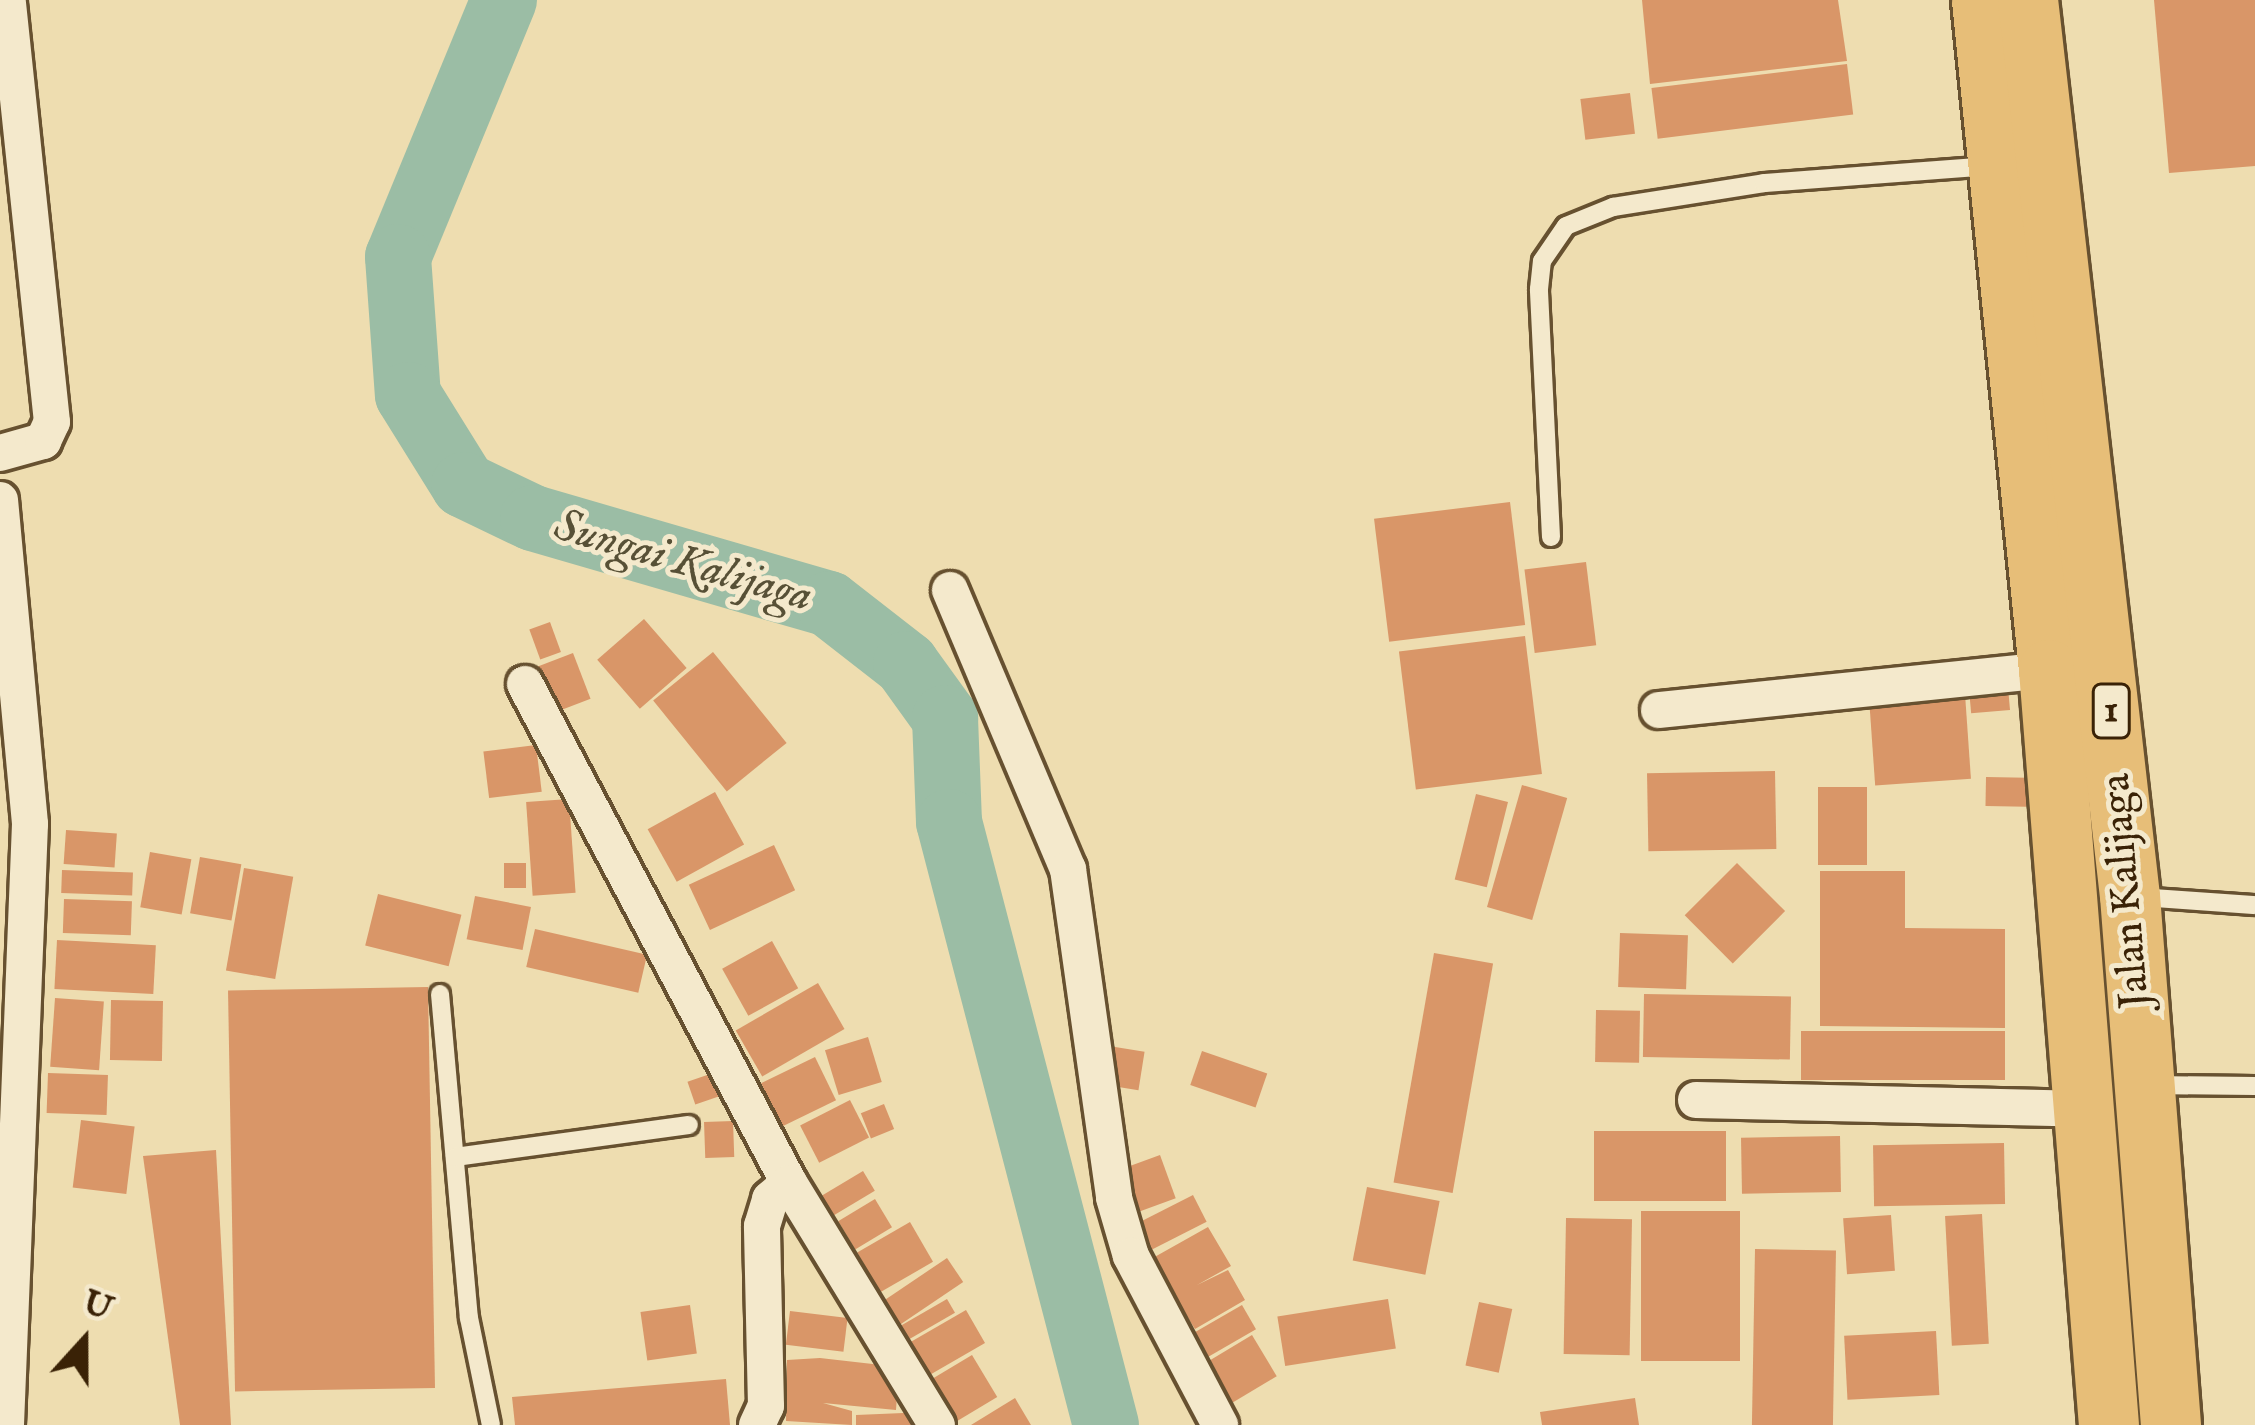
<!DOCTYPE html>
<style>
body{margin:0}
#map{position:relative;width:2255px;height:1425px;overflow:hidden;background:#eeddb0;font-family:"IM FELL English",serif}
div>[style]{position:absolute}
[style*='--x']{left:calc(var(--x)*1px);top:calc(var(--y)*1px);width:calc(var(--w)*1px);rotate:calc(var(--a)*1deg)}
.river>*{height:66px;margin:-33px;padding:0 33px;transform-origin:33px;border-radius:33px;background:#9bbda5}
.building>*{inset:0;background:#d99668;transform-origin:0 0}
.roads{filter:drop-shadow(3px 0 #675130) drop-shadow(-3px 0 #675130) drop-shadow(0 3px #675130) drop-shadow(0 -3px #675130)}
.service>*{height:18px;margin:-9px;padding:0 9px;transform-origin:9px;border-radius:9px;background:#f4e9cc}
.minor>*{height:36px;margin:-18px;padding:0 18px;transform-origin:18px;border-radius:18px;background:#f4e9cc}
.trunk>*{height:60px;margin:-30px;padding:0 30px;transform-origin:30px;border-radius:30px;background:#e7be78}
span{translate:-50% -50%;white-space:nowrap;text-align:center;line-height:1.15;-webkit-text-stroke:10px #f4e9cc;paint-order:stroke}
.shield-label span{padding:3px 9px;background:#f4e9cc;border:3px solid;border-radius:9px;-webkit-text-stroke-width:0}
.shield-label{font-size:39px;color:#3a2206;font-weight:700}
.street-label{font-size:42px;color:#3a2206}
.water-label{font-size:45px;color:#575036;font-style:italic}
.north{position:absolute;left:24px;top:1281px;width:120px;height:120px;-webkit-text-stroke:9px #f4e9cc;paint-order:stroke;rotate:21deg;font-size:33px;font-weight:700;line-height:48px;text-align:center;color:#3a2206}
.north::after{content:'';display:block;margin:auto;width:42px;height:54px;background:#3a2206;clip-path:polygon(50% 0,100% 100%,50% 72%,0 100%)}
</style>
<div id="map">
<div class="river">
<div style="--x:504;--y:0;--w:278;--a:112.4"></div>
<div style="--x:398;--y:257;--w:138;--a:85.9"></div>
<div style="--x:408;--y:395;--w:106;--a:58.1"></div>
<div style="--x:464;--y:485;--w:76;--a:25.6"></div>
<div style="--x:533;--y:518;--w:308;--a:16.2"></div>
<div style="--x:829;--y:604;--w:98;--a:37.9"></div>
<div style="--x:906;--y:664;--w:67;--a:54.2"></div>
<div style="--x:945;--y:718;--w:104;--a:87.8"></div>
<div style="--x:949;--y:822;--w:623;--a:75.41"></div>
</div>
<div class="building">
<div style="clip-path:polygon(1642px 0,1838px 0,1847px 61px,1650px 84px)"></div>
<div style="clip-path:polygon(2154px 0,2255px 0,2255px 166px,2169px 173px)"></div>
<div style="left:1847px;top:64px;width:51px;height:197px;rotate:83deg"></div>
<div style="left:1630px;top:93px;width:41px;height:50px;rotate:83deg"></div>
<div style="left:1510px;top:502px;width:124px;height:137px;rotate:83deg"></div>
<div style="left:1586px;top:562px;width:84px;height:62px;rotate:83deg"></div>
<div style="left:644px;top:619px;width:65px;height:62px;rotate:49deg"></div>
<div style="left:550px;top:622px;width:32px;height:22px;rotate:70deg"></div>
<div style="left:1525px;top:636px;width:139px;height:127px;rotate:83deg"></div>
<div style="left:713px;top:652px;width:117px;height:77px;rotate:51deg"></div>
<div style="left:573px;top:653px;width:49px;height:44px;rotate:69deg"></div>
<div style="left:2008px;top:687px;width:23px;height:39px;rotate:85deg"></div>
<div style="left:1965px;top:694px;width:85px;height:96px;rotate:86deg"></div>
<div style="left:536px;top:745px;width:47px;height:53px;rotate:83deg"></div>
<div style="left:1775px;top:771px;width:78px;height:128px;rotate:89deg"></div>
<div style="left:1986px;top:777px;width:41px;height:29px;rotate:1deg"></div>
<div style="left:1522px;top:785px;width:47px;height:127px;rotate:16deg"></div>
<div style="left:1818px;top:787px;width:49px;height:78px"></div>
<div style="left:715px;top:792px;width:60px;height:77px;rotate:61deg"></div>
<div style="left:1476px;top:794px;width:33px;height:88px;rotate:14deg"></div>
<div style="left:569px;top:799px;width:94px;height:43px;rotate:86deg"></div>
<div style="left:66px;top:830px;width:51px;height:34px;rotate:4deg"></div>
<div style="left:774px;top:845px;width:50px;height:94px;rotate:65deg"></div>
<div style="left:150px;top:852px;width:42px;height:56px;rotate:10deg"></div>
<div style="left:200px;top:857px;width:42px;height:57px;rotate:10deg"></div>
<div style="left:504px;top:863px;width:22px;height:25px"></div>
<div style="left:1737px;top:863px;width:68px;height:74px;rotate:45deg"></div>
<div style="left:244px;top:868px;width:50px;height:104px;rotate:10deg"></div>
<div style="left:62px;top:870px;width:71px;height:23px;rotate:2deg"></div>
<div style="clip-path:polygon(1820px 871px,1905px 871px,1905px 928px,2005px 929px,2005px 1028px,1820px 1026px)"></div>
<div style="left:378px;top:894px;width:86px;height:53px;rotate:14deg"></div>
<div style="left:475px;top:896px;width:57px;height:44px;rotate:11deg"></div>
<div style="left:64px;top:899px;width:68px;height:34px;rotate:2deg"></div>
<div style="left:535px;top:929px;width:115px;height:39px;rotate:13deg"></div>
<div style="left:1620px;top:933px;width:68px;height:54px;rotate:2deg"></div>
<div style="left:57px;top:940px;width:99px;height:49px;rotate:3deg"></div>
<div style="left:772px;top:941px;width:54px;height:57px;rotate:61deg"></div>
<div style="left:1434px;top:953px;width:60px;height:233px;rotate:10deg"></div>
<div style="left:818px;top:983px;width:53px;height:95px;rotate:60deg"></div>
<div style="left:428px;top:987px;width:401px;height:200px;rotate:89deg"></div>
<div style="left:1644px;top:994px;width:147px;height:63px;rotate:1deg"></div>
<div style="left:55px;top:998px;width:49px;height:69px;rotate:4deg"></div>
<div style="left:111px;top:1000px;width:52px;height:60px;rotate:1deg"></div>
<div style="left:1596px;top:1010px;width:44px;height:52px;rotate:1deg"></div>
<div style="left:1801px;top:1031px;width:204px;height:49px"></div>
<div style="left:868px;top:1037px;width:47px;height:45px;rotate:73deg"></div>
<div style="left:1109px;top:1046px;width:36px;height:39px;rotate:9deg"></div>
<div style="left:1202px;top:1051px;width:69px;height:36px;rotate:19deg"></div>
<div style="left:815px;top:1057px;width:48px;height:60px;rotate:64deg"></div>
<div style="left:48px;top:1073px;width:60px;height:40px;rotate:2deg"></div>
<div style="left:713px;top:1073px;width:24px;height:27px;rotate:71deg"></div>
<div style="left:850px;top:1100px;width:42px;height:56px;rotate:63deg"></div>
<div style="left:884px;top:1104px;width:27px;height:25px;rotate:68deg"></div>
<div style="left:81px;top:1120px;width:54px;height:68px;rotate:7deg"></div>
<div style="left:733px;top:1121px;width:36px;height:29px;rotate:88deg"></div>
<div style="left:1594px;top:1131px;width:132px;height:70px"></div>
<div style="left:1840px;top:1136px;width:56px;height:99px;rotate:89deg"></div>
<div style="left:2004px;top:1143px;width:61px;height:131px;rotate:89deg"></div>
<div style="clip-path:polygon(216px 1150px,231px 1425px,180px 1425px,143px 1156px)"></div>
<div style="left:1160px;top:1155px;width:46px;height:40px;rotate:70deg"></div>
<div style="left:863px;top:1171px;width:23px;height:56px;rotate:59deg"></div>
<div style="left:1367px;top:1187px;width:74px;height:75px;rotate:11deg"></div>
<div style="left:1193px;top:1195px;width:30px;height:64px;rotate:63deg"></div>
<div style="left:875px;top:1199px;width:33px;height:43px;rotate:59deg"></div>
<div style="left:1740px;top:1211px;width:150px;height:99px;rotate:90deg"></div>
<div style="left:1982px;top:1214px;width:130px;height:37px;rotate:87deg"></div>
<div style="left:1891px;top:1215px;width:56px;height:48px;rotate:86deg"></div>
<div style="left:1566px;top:1218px;width:66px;height:136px;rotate:1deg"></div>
<div style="left:910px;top:1222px;width:46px;height:61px;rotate:60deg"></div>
<div style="clip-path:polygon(1208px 1227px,1231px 1266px,1197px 1285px,1228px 1270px,1245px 1300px,1195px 1329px,1151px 1259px)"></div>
<div style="left:1755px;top:1249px;width:81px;height:176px;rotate:1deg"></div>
<div style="left:947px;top:1258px;width:29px;height:88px;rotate:56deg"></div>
<div style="left:947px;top:1299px;width:16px;height:60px;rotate:60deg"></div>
<div style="left:1388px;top:1299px;width:50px;height:112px;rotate:81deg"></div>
<div style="left:1479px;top:1302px;width:34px;height:65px;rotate:12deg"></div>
<div style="left:690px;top:1305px;width:49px;height:50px;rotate:82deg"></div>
<div style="left:1242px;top:1305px;width:28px;height:68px;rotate:60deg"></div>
<div style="left:966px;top:1310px;width:38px;height:79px;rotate:60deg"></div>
<div style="left:790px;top:1311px;width:58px;height:34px;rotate:7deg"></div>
<div style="left:1936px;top:1331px;width:64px;height:92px;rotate:87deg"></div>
<div style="left:1252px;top:1335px;width:48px;height:63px;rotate:59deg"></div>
<div style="left:972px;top:1355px;width:49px;height:53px;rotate:59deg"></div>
<div style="clip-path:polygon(820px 1358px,899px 1367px,896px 1410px,823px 1403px,852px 1411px,852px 1425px,786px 1421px,787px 1360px)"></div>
<div style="clip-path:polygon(726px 1379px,730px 1425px,515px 1425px,512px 1397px)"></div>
<div style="clip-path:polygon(1015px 1398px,1031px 1425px,971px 1425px)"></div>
<div style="clip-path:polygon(1635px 1398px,1639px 1425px,1542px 1425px,1540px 1412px)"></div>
<div style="clip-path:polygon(927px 1412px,927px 1425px,856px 1425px,856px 1415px)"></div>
</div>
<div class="roads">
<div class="service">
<div style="--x:1551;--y:537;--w:248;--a:-92.8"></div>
<div style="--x:1539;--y:289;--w:28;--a:-84"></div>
<div style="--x:1542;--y:261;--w:42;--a:-55.6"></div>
<div style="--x:1566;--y:226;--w:51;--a:-22"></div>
<div style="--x:1613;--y:207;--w:153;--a:-9"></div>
<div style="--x:1764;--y:183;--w:228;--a:-4.3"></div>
<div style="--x:2140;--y:897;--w:115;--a:4"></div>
<div style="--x:440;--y:994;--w:325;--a:84.9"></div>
<div style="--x:469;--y:1318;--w:109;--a:78.4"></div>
<div style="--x:2152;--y:1085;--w:103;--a:0.6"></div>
<div style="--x:455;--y:1157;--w:236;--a:-7.8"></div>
</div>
<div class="minor">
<div style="--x:0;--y:453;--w:45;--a:-15.6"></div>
<div style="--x:43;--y:441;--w:21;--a:-65"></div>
<div style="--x:52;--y:422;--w:424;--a:-96"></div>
<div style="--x:0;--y:500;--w:325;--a:84.7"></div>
<div style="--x:30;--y:824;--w:601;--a:92.29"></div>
<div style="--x:950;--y:590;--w:303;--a:67.1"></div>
<div style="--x:1068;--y:869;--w:332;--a:82"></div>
<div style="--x:1114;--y:1198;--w:60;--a:73.7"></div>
<div style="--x:1131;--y:1256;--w:191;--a:62.2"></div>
<div style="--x:525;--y:684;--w:565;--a:62.12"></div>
<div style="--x:1659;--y:710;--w:392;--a:-5.9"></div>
<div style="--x:1696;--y:1100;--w:391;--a:1.3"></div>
<div style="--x:757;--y:1425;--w:21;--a:-65"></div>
<div style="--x:766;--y:1406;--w:180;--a:-91.3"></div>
<div style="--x:762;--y:1226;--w:28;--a:-73"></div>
<div style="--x:770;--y:1199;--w:25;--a:-40"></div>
<div style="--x:789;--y:1183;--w:284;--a:58.6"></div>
</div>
<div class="trunk">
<div style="--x:1982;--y:0;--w:673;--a:84.29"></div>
<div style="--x:2049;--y:670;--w:757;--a:85.46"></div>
<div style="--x:2028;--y:0;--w:902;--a:83.51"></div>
<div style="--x:2130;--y:896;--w:531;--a:85.57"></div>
</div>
</div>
<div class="shield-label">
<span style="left:2111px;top:711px">1</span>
</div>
<div class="street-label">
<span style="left:2127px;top:891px;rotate:-95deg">Jalan Kalijaga</span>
</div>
<div class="water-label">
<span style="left:683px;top:562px;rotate:16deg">Sungai Kalijaga</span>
</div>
<div class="north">U</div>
</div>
